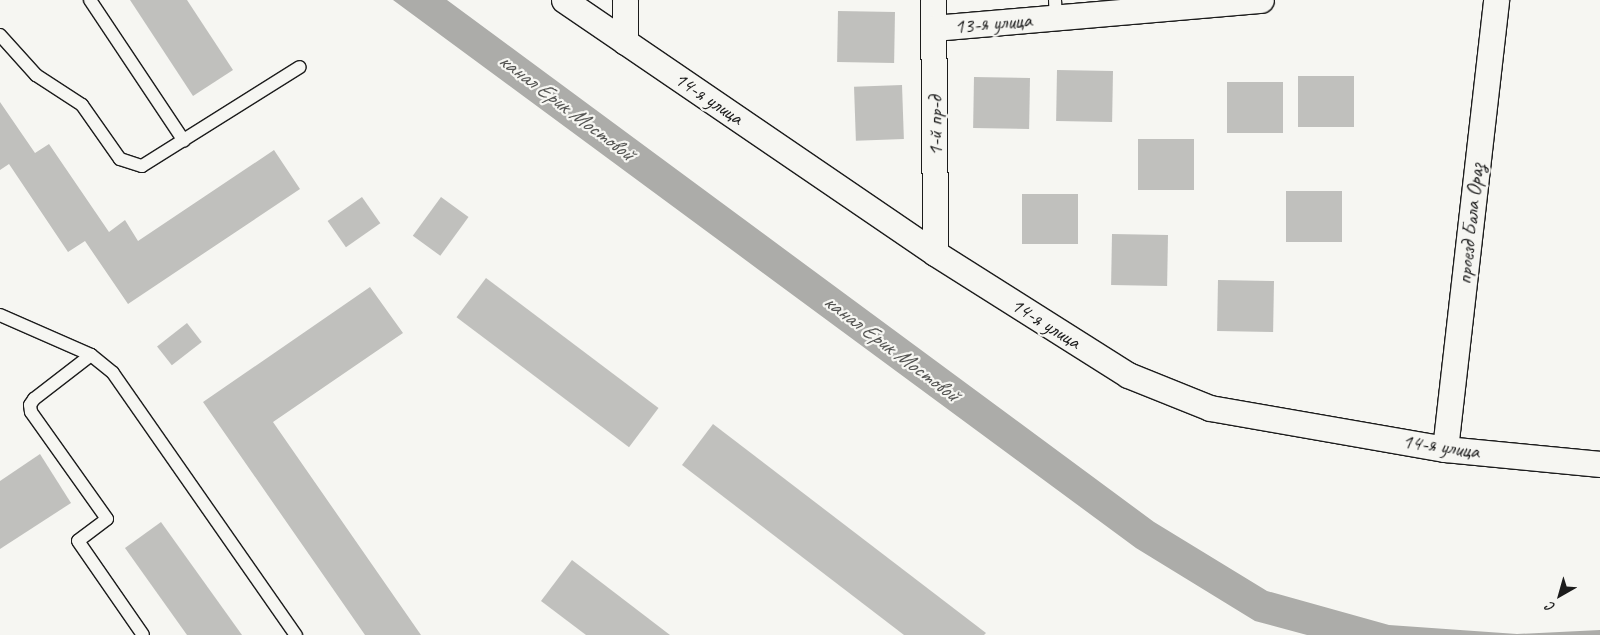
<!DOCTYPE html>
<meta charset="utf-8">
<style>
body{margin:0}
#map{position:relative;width:1600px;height:635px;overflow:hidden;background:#f6f6f2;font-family:Caveat,sans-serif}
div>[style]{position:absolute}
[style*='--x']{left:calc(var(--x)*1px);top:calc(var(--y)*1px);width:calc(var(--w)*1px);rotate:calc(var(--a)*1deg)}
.water>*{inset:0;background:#acaca9}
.building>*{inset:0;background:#c0c0bd;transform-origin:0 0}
.roads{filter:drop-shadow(1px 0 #1c1c1c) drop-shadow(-1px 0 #1c1c1c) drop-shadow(0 1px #1c1c1c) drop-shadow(0 -1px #1c1c1c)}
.lane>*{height:12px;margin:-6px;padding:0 6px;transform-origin:6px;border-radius:6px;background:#f6f6f2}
.street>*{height:25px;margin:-12.5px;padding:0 12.5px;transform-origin:12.5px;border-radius:12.5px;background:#f6f6f2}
span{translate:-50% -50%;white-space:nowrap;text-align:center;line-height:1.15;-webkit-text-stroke:4.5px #f6f6f2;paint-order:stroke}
.street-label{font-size:21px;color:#1c1c1c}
.water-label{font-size:22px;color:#565654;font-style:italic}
.north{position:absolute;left:1535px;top:570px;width:50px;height:50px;-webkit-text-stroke:4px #f6f6f2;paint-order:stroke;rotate:218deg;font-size:14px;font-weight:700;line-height:20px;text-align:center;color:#1c1c1c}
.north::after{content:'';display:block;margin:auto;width:18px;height:22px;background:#1c1c1c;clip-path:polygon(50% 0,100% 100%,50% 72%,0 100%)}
</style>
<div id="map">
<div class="water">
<div style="clip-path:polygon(393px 0,447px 0,1154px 522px,1267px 591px,1389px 625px,1517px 634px,1600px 630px,1600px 635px,1307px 635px,1255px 621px,1136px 548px)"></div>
</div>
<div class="building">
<div style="clip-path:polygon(130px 0,187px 0,233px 70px,193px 96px)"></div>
<div style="left:838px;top:11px;width:57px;height:51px;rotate:1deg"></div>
<div style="left:1057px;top:70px;width:56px;height:51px;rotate:1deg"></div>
<div style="left:1298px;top:76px;width:56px;height:51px"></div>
<div style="left:974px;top:77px;width:56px;height:51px;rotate:1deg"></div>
<div style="left:1227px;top:82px;width:56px;height:51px"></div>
<div style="left:902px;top:85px;width:54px;height:48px;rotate:88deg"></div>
<div style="clip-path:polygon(0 102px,35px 153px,49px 144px,109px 232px,125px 220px,138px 241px,274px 150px,300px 189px,128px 304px,85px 241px,68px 252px,9px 164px,0 170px)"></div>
<div style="left:1138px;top:139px;width:56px;height:51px"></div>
<div style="left:1286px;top:191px;width:56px;height:51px"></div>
<div style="left:1022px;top:194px;width:56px;height:50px"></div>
<div style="left:362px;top:197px;width:32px;height:42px;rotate:55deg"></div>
<div style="left:441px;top:197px;width:34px;height:48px;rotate:36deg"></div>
<div style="left:1112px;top:234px;width:56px;height:51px;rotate:1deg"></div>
<div style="left:486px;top:278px;width:216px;height:49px;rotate:37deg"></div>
<div style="left:1218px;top:280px;width:56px;height:51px;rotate:1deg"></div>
<div style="clip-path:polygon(370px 287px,403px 333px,273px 422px,421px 635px,365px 635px,203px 402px)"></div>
<div style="left:187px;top:323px;width:24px;height:38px;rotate:52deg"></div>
<div style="clip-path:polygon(713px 424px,986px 633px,984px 635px,904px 635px,682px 465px)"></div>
<div style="clip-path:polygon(40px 454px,71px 503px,0 549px,0 481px)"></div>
<div style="clip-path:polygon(161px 522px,242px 635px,187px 635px,125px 548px)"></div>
<div style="clip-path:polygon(572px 560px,670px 635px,586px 635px,541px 601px)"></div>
</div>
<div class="roads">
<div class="lane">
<div style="--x:90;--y:0;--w:169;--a:56.3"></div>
<div style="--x:1055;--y:0;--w:17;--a:87"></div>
<div style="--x:0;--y:35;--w:54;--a:48"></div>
<div style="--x:36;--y:75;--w:55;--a:33.1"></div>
<div style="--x:82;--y:105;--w:66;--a:54.9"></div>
<div style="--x:120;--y:159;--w:23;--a:18"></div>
<div style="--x:142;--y:166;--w:186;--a:-32.1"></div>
<div style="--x:0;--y:315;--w:99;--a:23.7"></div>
<div style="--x:91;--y:355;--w:28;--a:39"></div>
<div style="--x:113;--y:373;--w:320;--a:55.1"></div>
<div style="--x:91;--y:355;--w:72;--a:142.3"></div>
<div style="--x:34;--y:399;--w:7;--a:124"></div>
<div style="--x:30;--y:405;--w:7;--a:82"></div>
<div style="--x:31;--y:412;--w:131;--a:54.6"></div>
<div style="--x:107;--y:519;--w:36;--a:143"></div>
<div style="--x:78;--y:541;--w:114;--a:55.3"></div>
</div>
<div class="street">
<div style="--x:564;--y:0;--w:449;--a:34.3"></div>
<div style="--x:935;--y:253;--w:228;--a:32.3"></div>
<div style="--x:1128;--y:375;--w:88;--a:21.9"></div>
<div style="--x:1210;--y:408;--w:239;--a:9.9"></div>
<div style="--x:1445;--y:449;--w:156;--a:5.5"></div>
<div style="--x:625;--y:0;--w:42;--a:90"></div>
<div style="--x:933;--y:0;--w:253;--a:89.5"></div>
<div style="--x:934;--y:28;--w:328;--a:-4.9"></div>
<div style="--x:1445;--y:449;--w:452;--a:-83.5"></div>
</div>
</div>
<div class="street-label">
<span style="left:993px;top:23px;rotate:-5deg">13-я улица</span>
<span style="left:709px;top:98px;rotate:34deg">14-я улица</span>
<span style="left:935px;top:126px;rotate:-90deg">1-й пр-д</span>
<span style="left:1470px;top:224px;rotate:-84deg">проезд Бала Ораз</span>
<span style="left:1046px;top:323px;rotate:32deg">14-я улица</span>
<span style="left:1441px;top:446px;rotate:8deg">14-я улица</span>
</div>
<div class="water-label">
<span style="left:566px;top:107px;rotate:37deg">канал Ерик Мостовой</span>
<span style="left:891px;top:348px;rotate:37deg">канал Ерик Мостовой</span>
</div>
<div class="north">С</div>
</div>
